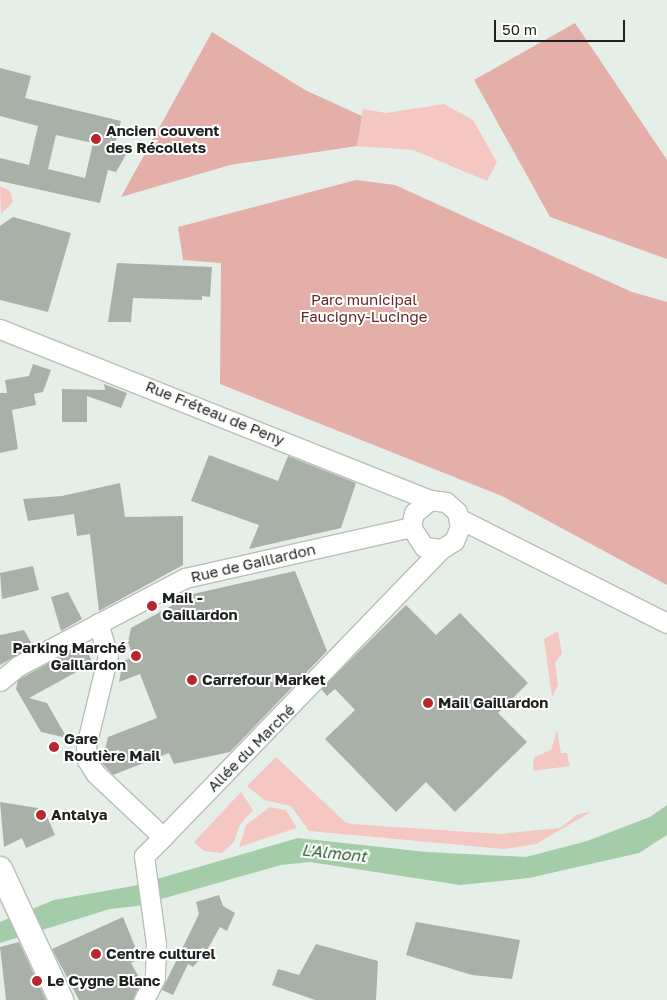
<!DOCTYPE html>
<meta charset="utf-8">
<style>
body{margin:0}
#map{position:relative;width:667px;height:1000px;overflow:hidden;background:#e6efe7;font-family:"Golos Text",sans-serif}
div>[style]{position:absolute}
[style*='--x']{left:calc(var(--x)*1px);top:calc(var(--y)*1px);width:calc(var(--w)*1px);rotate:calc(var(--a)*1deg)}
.green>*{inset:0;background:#f5c7c3}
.forest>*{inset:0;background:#e4aea9}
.water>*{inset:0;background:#a5cca8}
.building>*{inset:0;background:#a8b0a8}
.roads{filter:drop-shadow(1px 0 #b7c0b8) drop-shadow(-1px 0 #b7c0b8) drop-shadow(0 1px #b7c0b8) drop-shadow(0 -1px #b7c0b8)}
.minor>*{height:19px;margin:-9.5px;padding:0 9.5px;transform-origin:9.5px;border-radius:9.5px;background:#fff}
.major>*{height:24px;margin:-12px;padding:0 12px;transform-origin:12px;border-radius:12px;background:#fff}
.dots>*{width:14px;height:14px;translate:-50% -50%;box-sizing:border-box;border:2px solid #fff;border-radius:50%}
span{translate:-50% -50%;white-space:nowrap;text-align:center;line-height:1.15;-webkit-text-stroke:4px #fff;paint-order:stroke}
.poi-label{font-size:15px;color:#1e211f;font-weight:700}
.left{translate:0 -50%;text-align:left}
.right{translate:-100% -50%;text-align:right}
.park-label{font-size:15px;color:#662625}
.street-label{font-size:15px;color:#1e211f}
.water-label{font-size:16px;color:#2a6133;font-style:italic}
.scale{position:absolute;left:494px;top:20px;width:131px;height:22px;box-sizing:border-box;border:2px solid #1e211f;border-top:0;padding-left:6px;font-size:15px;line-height:18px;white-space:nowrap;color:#1e211f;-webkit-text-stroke:4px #fff;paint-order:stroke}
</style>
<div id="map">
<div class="green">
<div style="clip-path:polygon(444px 104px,473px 120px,497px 162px,487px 181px,413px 150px,357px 146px,363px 109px,386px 113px)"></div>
<div style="clip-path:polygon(0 186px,10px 191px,13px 202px,1px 214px)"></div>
<div style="clip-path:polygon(558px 631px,562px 654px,555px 662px,558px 685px,552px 697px,544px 639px)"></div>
<div style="clip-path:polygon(557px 730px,561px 753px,567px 753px,570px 766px,533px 771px,534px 757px,551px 750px)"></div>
<div style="clip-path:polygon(276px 757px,345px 822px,352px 824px,499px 834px,560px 828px,578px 814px,591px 812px,536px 844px,504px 849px,309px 831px,291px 806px,264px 800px,247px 786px)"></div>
<div style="clip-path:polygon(241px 792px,253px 810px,239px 826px,234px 842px,222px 853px,204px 851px,194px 842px)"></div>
<div style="clip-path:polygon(270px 807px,286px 810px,297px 828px,239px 847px,246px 825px)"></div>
</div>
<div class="forest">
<div style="clip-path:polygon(575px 23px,667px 160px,667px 259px,550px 217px,474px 80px)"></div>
<div style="clip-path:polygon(212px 32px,305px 90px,362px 116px,357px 146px,230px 165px,121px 197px)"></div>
<div style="clip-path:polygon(356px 180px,395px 185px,632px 292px,667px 302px,667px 585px,502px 496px,220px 384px,221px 263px,183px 260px,178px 227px)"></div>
</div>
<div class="water">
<div style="clip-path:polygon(667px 805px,667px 835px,639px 853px,529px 878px,460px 885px,310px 862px,281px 865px,137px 906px,110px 909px,0 943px,0 922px,54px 900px,133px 886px,298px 838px,426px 852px,526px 857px,587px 841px,650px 817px)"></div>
</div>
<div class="building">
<div style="clip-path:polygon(evenodd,0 68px,31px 76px,25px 98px,121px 121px,114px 148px,128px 151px,116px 172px,108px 170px,100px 203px,0 181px,0 158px,29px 165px,38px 126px,0 116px,0 68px,56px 135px,93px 143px,85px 178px,48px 169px,56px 135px)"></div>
<div style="clip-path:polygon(13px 217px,71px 233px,48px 312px,0 300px,0 226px)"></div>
<div style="clip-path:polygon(117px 263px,212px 267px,210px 297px,202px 296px,202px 300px,133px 298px,131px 322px,108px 322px)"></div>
<div style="clip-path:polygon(33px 364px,51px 370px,43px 392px,34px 394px,36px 405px,12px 410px,18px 449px,0 453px,0 393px,7px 393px,5px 380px,29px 376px)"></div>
<div style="clip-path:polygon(104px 384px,127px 393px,121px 408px,87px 396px,87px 422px,62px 422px,62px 389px,105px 390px)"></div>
<div style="clip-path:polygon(209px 455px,278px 481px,288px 456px,356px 483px,341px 528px,249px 549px,259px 525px,191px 501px)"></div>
<div style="clip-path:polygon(120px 483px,125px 517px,183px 516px,183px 565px,99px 611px,90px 534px,77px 536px,74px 514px,28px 521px,23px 499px,62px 496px)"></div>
<div style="clip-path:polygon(33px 566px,39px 590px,2px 599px,0 573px)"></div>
<div style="clip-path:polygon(295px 571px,327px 651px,230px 752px,174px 764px,169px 753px,113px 775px,102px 763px,108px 737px,157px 718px,140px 674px,119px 682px,123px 661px,133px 657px,128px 642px,131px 628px,193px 594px)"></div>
<div style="clip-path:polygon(68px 592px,82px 619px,61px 631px,51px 597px)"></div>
<div style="clip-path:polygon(406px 605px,436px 635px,460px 613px,528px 683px,498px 713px,527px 742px,455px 812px,426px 782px,396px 812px,325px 739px,355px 710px,335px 689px,327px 696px,321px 689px)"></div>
<div style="clip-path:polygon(24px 630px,33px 646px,0 665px,0 635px)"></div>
<div style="clip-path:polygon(83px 644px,93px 663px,29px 698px,47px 703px,67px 738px,41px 732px,16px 689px,18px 680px)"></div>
<div style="clip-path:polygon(0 802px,44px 809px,55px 835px,26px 848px,22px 838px,4px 847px)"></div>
<div style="clip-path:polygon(219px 895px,223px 906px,235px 913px,227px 931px,220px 927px,206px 952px,193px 967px,188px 964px,173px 995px,162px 990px,199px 914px,196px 902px)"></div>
<div style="clip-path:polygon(123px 917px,140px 959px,131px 963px,141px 981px,133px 1000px,79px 1000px,52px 949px)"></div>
<div style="clip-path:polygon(416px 922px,520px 940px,512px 979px,472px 975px,406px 955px)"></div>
<div style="clip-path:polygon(19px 942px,46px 1000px,6px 1000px,0 947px)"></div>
<div style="clip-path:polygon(316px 944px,378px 961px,376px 1000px,315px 1000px,272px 985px,278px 969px,299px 975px)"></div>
</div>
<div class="roads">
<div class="minor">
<div style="--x:0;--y:329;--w:463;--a:21.7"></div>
<div style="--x:430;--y:500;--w:16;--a:7"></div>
<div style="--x:446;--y:502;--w:15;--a:42"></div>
<div style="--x:457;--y:512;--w:15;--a:79"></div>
<div style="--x:460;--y:527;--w:15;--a:113"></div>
<div style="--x:454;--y:541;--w:15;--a:148"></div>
<div style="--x:441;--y:549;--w:17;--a:-173"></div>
<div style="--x:424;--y:547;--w:24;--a:-123"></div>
<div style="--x:411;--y:527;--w:14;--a:-78"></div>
<div style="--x:414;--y:513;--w:21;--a:-39"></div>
<div style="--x:460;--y:519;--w:232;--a:26.7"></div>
<div style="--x:98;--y:623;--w:34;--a:73"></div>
<div style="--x:108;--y:655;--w:94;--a:103.6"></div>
<div style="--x:86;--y:746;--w:14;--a:86"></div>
<div style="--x:87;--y:760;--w:15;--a:58"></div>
<div style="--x:95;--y:773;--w:93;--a:43.3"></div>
<div style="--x:163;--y:837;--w:27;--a:135"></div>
<div style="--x:144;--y:856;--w:89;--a:82.2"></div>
<div style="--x:156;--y:944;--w:34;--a:92"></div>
<div style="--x:155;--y:978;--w:25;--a:117"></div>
<div style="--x:0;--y:681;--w:23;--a:-40"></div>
<div style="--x:18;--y:666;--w:189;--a:-27.8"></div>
<div style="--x:185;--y:578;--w:232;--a:-12.7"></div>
<div style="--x:163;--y:837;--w:400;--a:-46"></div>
</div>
<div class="major">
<div style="--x:0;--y:869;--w:145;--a:65"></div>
</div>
</div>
<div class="dots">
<div style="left:96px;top:139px;background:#b7272f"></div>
<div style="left:152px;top:606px;background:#b7272f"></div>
<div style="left:136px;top:656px;background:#b7272f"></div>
<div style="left:192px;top:680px;background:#b7272f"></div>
<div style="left:428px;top:703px;background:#b7272f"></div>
<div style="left:54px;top:747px;background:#b7272f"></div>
<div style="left:41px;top:815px;background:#b7272f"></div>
<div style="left:96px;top:954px;background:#b7272f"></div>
<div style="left:37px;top:981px;background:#b7272f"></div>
</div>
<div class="poi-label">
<span class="left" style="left:106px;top:139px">Ancien couvent<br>des Récollets</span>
<span class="left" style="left:162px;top:606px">Mail -<br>Gaillardon</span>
<span class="right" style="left:126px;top:656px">Parking Marché<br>Gaillardon</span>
<span class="left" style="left:202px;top:680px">Carrefour Market</span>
<span class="left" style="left:438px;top:703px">Mail Gaillardon</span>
<span class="left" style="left:64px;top:747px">Gare<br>Routière Mail</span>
<span class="left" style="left:51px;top:815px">Antalya</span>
<span class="left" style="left:106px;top:954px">Centre culturel</span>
<span class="left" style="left:47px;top:981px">Le Cygne Blanc</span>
</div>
<div class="park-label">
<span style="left:364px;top:308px">Parc municipal<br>Faucigny-Lucinge</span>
</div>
<div class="street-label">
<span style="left:215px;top:413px;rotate:22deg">Rue Fréteau de Peny</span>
<span style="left:253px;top:563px;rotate:-13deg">Rue de Gaillardon</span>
<span style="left:251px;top:748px;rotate:-45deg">Allée du Marché</span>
</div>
<div class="water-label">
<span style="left:334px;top:853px;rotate:6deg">L'Almont</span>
</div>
<div class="scale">50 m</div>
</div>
